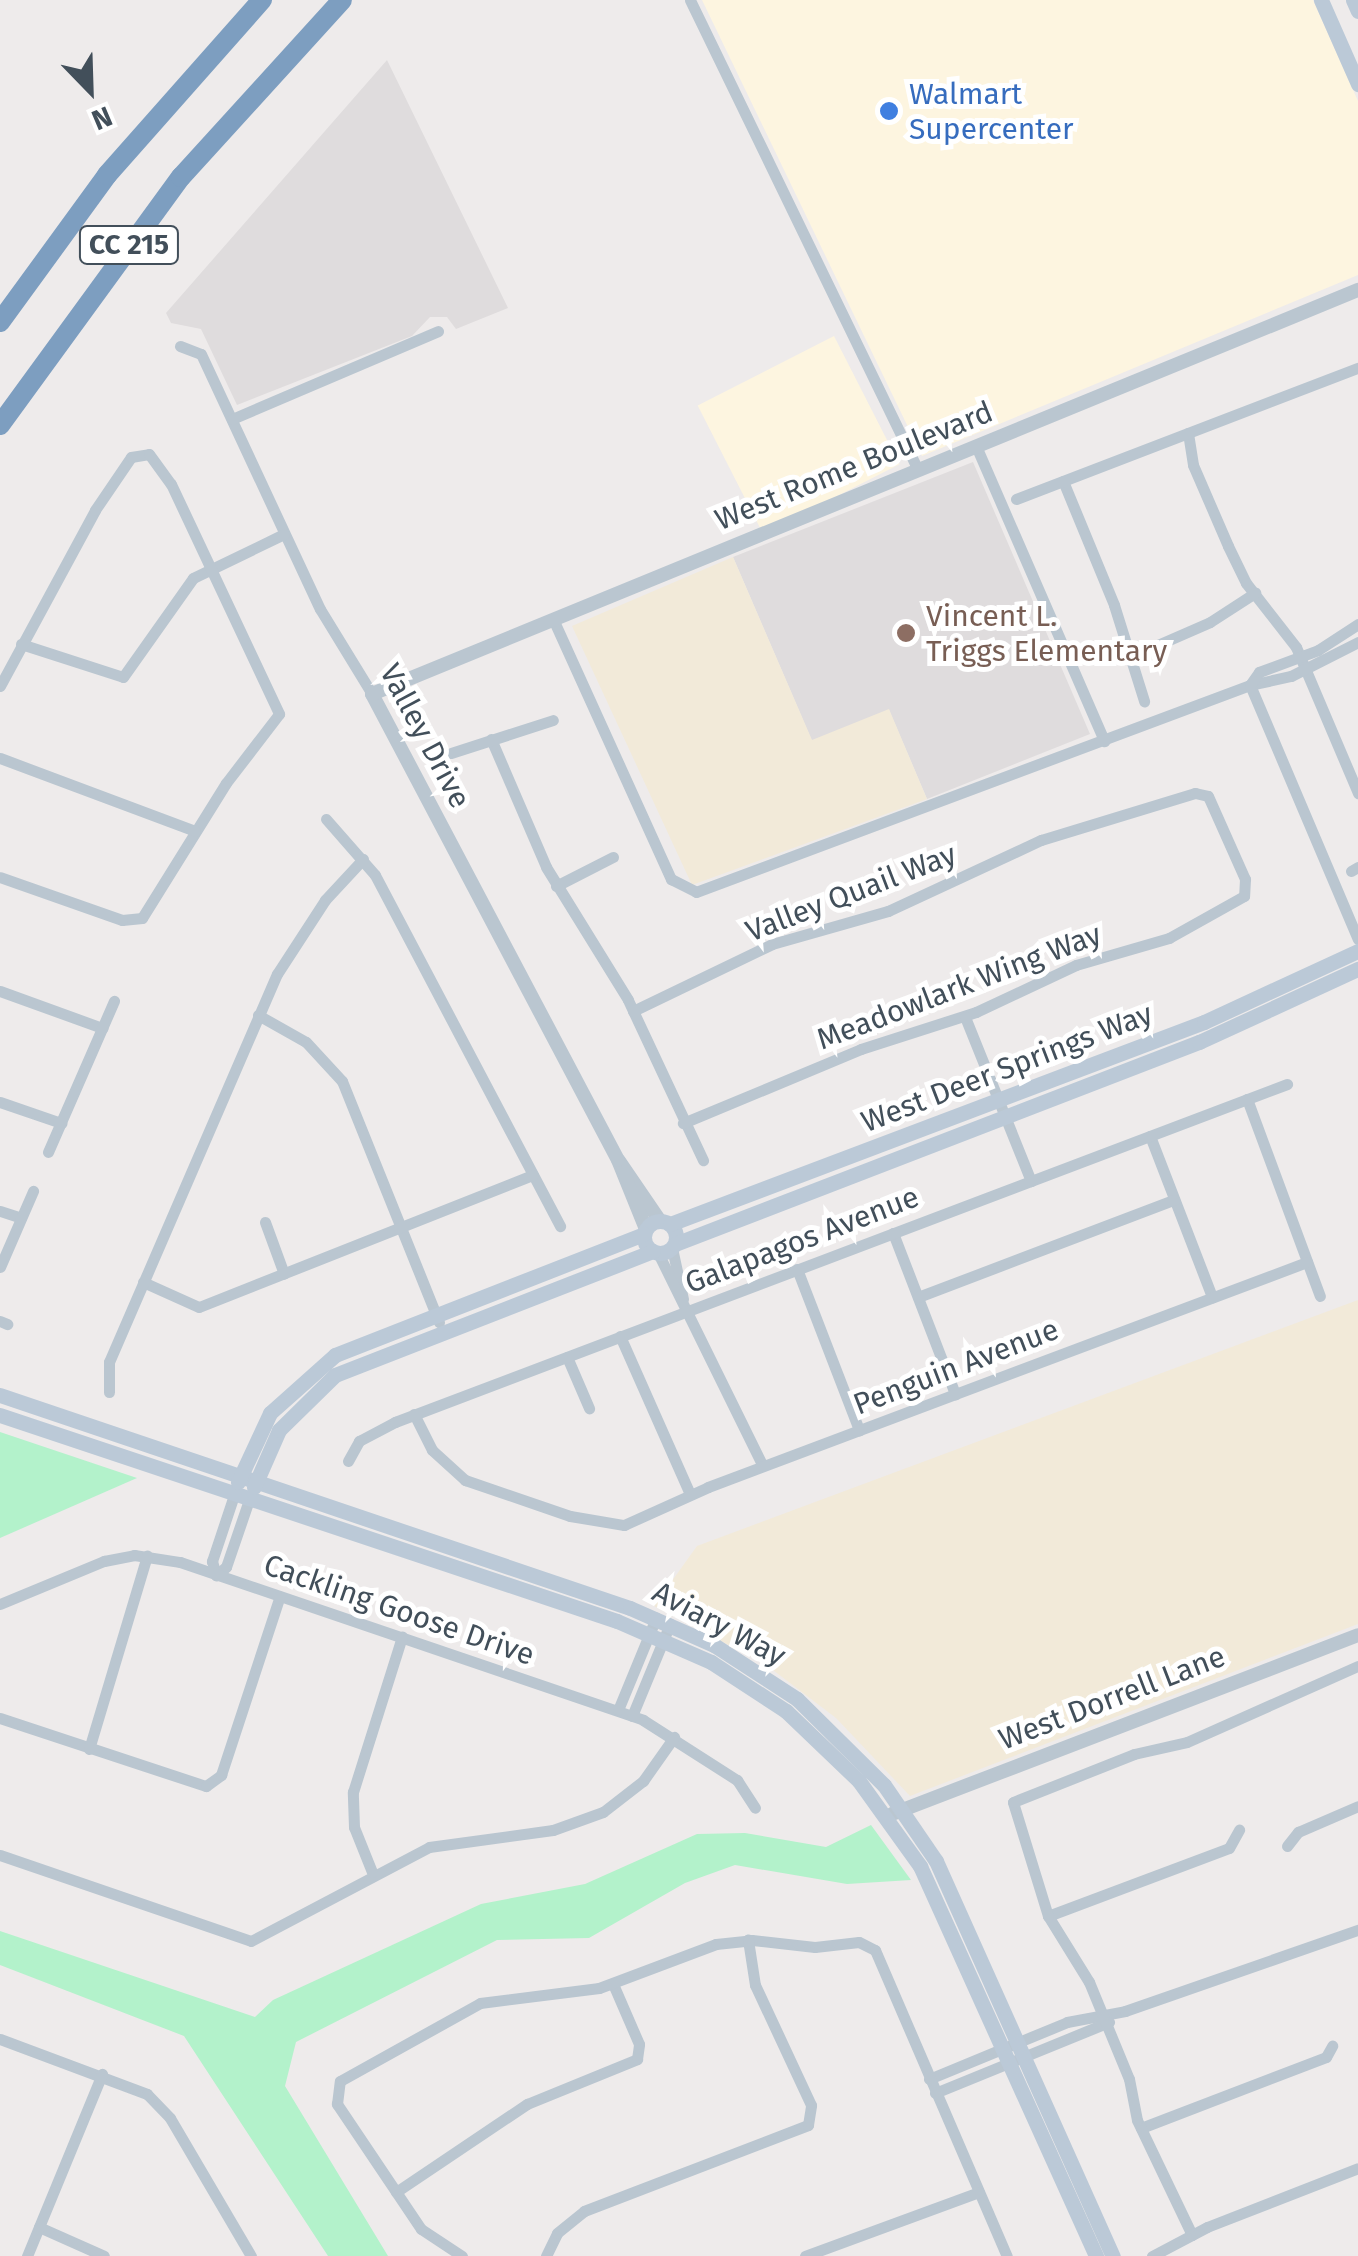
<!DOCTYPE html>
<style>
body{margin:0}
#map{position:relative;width:1358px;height:2256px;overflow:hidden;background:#eeebeb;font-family:"Fira Sans",sans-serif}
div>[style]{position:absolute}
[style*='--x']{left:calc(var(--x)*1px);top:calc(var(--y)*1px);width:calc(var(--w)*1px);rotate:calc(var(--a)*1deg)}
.commercial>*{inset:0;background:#fdf5e0;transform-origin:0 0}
.education>*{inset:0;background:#dfdcdd}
.green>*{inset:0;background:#b3f2cb}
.sand>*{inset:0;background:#f2ead9}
.minor>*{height:11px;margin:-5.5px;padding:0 5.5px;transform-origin:5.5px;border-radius:5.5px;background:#bac6d0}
.tertiary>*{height:14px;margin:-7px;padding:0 7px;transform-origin:7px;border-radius:7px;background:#bac6d0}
.secondary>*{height:15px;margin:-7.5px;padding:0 7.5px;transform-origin:7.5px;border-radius:7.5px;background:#bbc9d7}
.secondary>.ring{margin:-7.5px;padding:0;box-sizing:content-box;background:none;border:15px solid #bbc9d7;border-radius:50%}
.motorway>*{height:20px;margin:-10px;padding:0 10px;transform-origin:10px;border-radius:10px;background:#7d9ec0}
.dots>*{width:28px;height:28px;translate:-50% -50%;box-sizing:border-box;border:5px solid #fff;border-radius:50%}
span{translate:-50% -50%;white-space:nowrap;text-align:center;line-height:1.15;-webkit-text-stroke:10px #fff;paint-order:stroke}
.shield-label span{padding:2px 8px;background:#fff;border:2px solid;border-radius:8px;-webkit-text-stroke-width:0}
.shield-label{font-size:28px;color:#424f5a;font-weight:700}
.shop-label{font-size:30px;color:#366cbe}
.left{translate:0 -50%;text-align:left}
.street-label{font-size:30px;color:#424f5a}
.education-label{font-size:30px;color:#785e54}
.north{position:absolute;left:40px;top:40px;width:100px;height:100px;-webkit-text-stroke:8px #fff;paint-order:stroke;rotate:157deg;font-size:28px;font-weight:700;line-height:40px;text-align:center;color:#424f5a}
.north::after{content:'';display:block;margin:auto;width:35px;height:45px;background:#424f5a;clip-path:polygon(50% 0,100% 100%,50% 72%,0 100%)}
</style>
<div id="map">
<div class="commercial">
<div style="clip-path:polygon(702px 0,1313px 0,1358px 101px,1358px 275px,922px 456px)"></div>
<div style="left:834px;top:336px;width:144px;height:153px;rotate:63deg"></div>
</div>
<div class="education">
<div style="clip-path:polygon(387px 60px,508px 308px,456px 329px,447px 317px,430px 317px,412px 336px,237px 405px,201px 329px,171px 323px,166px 313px)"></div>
<div style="clip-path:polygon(973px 462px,1090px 734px,927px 799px,889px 710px,812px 741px,733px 557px)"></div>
</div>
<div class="green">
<div style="clip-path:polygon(0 1432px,137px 1478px,0 1538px)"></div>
<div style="clip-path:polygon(871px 1825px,911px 1880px,847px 1884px,735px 1865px,685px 1883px,589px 1938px,497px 1940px,296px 2042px,285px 2086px,388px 2256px,328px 2256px,184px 2036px,0 1965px,0 1931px,255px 2017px,273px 2000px,481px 1904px,585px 1884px,697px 1834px,745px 1833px,826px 1847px)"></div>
</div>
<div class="sand">
<div style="clip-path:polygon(733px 557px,812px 740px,889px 709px,927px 799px,692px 885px,572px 626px)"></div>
<div style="clip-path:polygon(1358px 1300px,1358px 1624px,910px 1796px,836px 1718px,765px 1664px,654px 1606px,697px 1546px)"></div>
</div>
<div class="minor">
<div style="--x:690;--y:0;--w:522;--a:64.12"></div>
<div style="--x:180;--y:346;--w:22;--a:21"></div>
<div style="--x:201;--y:354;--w:281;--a:65"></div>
<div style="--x:320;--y:609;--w:100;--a:58.5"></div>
<div style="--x:232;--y:419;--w:224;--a:-23.1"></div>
<div style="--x:1188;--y:433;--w:32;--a:81"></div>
<div style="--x:1193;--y:465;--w:88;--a:66.6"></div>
<div style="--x:1228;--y:546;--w:41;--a:64.1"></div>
<div style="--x:1246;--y:583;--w:81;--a:52"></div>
<div style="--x:1296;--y:647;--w:159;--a:67"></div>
<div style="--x:976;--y:446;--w:322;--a:66.5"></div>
<div style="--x:1063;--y:481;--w:134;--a:67.6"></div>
<div style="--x:1114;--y:605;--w:101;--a:72.6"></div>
<div style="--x:1016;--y:499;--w:366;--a:-21"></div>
<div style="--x:553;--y:619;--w:286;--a:65.6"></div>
<div style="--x:671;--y:879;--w:28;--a:27"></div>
<div style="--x:696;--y:892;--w:591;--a:-20.49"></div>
<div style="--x:1250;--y:685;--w:42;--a:-12.4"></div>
<div style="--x:1291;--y:676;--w:75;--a:-26.9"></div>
<div style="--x:21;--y:644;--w:107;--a:17.9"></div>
<div style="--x:123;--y:677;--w:121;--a:-54.7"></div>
<div style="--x:193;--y:578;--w:101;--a:-25.8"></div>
<div style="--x:1130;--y:657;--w:87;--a:-23.6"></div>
<div style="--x:1210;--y:622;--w:54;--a:-32.8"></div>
<div style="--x:1250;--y:685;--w:276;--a:67"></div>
<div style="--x:1250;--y:685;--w:16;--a:-55"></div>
<div style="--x:1259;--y:672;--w:63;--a:-20.4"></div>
<div style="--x:1318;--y:650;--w:48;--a:-33"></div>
<div style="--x:0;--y:686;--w:200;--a:-61.6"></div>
<div style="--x:95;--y:510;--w:64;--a:-55.8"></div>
<div style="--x:131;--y:457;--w:18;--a:-9"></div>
<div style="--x:149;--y:454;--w:37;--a:54"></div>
<div style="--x:171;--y:484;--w:254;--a:64.8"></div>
<div style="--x:279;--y:714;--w:87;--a:127.5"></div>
<div style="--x:226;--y:783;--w:159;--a:121.9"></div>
<div style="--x:142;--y:918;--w:20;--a:174"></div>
<div style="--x:122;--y:920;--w:129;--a:-160.6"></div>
<div style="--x:491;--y:739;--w:139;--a:66.7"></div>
<div style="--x:546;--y:867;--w:156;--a:58.3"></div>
<div style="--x:628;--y:1000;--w:177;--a:64.9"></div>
<div style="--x:451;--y:753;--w:107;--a:-17.9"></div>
<div style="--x:0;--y:758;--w:208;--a:20.5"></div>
<div style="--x:326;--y:819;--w:74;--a:48.8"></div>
<div style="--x:375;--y:875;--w:397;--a:62.2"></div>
<div style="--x:1351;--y:871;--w:8;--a:-30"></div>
<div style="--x:556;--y:886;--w:64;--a:-27"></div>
<div style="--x:0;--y:991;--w:109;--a:19.9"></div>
<div style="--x:633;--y:1011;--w:154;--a:-25.7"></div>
<div style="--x:772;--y:944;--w:121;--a:-15.9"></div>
<div style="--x:888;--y:911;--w:169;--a:-24.9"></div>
<div style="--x:1041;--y:840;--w:161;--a:-17"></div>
<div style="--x:1195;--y:793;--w:13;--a:13"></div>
<div style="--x:1208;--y:796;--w:91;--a:66"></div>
<div style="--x:1245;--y:879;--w:17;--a:93"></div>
<div style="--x:1244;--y:896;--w:86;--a:150.8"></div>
<div style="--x:1169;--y:938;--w:97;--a:163.8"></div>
<div style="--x:1076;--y:965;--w:110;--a:154.8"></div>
<div style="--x:976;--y:1012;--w:121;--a:162.2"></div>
<div style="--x:861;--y:1049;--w:193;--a:157.4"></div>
<div style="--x:258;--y:1015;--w:55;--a:29.4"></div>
<div style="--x:306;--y:1042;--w:53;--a:47.3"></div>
<div style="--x:342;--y:1081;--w:260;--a:68.1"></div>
<div style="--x:965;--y:1017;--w:177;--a:68.1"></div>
<div style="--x:1247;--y:1099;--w:210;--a:69.7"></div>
<div style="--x:0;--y:1102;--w:65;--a:19"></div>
<div style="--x:1150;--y:1136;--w:173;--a:68.9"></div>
<div style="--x:48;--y:1152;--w:165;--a:-66.4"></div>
<div style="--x:0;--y:1211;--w:22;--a:18"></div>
<div style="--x:265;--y:1222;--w:55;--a:69.9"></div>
<div style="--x:893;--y:1233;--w:173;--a:68.9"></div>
<div style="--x:672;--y:1248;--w:52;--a:77.8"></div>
<div style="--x:658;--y:1253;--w:237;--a:63.8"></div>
<div style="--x:0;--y:1267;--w:83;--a:-66.5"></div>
<div style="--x:797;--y:1269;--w:173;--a:68.9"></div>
<div style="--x:143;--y:1282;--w:61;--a:24.1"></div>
<div style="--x:199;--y:1307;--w:359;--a:-21.6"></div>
<div style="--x:918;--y:1297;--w:274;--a:-20.8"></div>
<div style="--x:0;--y:1321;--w:8;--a:23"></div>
<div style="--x:620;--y:1336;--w:173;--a:66.1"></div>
<div style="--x:567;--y:1357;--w:56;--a:66.7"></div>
<div style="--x:109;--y:1392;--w:30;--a:-90"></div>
<div style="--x:109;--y:1362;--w:423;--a:-66.6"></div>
<div style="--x:277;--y:974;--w:88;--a:-57"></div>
<div style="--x:325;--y:900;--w:56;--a:-47.2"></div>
<div style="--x:414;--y:1414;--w:40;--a:63.4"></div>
<div style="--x:432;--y:1450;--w:45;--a:42.3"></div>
<div style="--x:465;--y:1480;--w:111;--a:18.9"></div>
<div style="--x:570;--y:1516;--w:55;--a:9.5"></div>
<div style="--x:624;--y:1525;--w:92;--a:-24.3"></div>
<div style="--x:708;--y:1487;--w:640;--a:-20.59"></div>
<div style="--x:348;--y:1461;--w:23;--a:-61"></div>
<div style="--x:359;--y:1441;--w:41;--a:-27.8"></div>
<div style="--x:395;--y:1422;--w:954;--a:-20.75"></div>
<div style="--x:234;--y:1495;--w:70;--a:108.4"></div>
<div style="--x:212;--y:1561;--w:15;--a:74"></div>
<div style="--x:216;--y:1575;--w:13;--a:-39"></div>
<div style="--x:226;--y:1567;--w:71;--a:-71.1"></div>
<div style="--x:0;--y:1604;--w:113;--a:-22.5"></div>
<div style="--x:104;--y:1561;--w:31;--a:-11"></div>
<div style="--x:134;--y:1555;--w:47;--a:8.7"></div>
<div style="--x:180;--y:1562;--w:489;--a:18.8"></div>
<div style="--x:643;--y:1720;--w:112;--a:32.6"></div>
<div style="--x:737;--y:1780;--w:33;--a:57"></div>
<div style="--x:618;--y:1710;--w:100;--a:-67.6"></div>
<div style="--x:632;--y:1716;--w:100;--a:-67.6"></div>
<div style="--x:0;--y:1718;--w:217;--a:18.3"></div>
<div style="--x:206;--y:1786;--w:19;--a:-36"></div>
<div style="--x:221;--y:1775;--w:188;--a:-71.8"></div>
<div style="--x:89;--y:1749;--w:202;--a:-73.3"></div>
<div style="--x:1287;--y:1846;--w:18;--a:-52"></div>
<div style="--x:1298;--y:1832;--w:65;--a:-23.4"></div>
<div style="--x:0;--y:1855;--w:265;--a:18.9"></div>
<div style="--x:251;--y:1941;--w:201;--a:-27.8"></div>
<div style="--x:429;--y:1847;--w:125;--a:-7.8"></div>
<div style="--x:553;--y:1830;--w:53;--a:-19.8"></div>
<div style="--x:603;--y:1812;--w:51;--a:-37.8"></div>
<div style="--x:643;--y:1781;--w:54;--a:-54.8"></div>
<div style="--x:372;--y:1872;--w:48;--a:-111.8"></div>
<div style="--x:354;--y:1827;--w:35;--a:-92"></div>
<div style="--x:353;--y:1792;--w:163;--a:-72.5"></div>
<div style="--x:1048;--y:1916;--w:193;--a:-20.6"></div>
<div style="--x:1229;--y:1848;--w:21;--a:-61"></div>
<div style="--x:0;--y:2039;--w:157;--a:20.5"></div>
<div style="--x:147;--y:2094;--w:33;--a:46"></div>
<div style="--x:170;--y:2118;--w:160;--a:59.6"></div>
<div style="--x:929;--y:2079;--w:149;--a:-22.4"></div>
<div style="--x:1067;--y:2022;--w:59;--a:-10.7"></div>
<div style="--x:1125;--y:2011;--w:247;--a:-19.2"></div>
<div style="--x:935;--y:2093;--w:188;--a:-22.2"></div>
<div style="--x:1141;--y:2128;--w:198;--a:-21"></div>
<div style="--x:1326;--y:2057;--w:13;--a:-61"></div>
<div style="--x:396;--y:2192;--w:158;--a:-33.9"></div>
<div style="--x:527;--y:2104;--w:119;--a:-22.2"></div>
<div style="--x:637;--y:2059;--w:15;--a:-82"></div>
<div style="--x:639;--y:2044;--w:65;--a:-113.4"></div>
<div style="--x:39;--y:2227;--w:71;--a:24"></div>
<div style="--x:1192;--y:2235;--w:127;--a:-115.6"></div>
<div style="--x:1137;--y:2120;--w:42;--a:-101"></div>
<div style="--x:1129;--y:2079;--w:105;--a:-112.4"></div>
<div style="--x:1089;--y:1982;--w:78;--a:-121.8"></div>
<div style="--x:1048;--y:1916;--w:119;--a:-107.1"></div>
<div style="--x:1013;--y:1802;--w:130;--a:-21.6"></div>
<div style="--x:1134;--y:1754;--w:54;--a:-12.8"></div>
<div style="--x:1187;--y:1742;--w:187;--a:-24"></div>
<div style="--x:27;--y:2256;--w:197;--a:-67.6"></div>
<div style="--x:462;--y:2256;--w:49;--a:-146.6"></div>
<div style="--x:421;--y:2229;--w:151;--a:-123.9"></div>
<div style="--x:337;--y:2104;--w:23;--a:-83"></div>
<div style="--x:340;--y:2081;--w:160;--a:-29.1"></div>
<div style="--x:480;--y:2003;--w:120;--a:-7.2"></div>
<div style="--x:599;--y:1988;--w:125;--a:-20.6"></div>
<div style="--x:716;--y:1944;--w:36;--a:-6"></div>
<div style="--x:752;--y:1940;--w:63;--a:6.3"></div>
<div style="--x:815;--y:1947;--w:44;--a:-6.5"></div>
<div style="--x:859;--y:1942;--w:18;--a:27"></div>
<div style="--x:875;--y:1950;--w:333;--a:66.7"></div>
<div style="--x:546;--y:2256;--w:25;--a:-64"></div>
<div style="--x:557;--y:2233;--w:35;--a:-39"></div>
<div style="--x:584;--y:2211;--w:240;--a:-21"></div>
<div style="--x:808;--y:2125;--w:20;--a:-81"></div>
<div style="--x:811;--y:2105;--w:132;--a:-115"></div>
<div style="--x:755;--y:1985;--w:46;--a:-98.8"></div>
<div style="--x:805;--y:2256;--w:185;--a:-20.2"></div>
<div style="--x:1152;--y:2256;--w:62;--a:-27.8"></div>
<div style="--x:1207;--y:2227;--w:162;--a:-21.3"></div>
</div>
<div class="tertiary">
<div style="--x:619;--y:1161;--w:73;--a:55.7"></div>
<div style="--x:646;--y:1229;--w:74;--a:-112.1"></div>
<div style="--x:618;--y:1160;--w:527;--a:-117.83"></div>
<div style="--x:372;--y:694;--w:1066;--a:-22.28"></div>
<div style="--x:892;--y:1814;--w:499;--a:-21"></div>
</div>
<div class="secondary">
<div style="--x:1321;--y:0;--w:92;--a:66.2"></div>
<div style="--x:1353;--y:0;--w:12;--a:66"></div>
<div class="ring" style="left:644px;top:1221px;width:17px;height:17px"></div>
<div style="--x:670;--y:1224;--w:571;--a:-20.72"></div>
<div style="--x:1204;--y:1022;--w:170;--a:-24.8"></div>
<div style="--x:675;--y:1244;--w:562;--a:-21.08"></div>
<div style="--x:1199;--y:1042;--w:175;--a:-24.7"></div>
<div style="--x:0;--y:1395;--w:665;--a:18.68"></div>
<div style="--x:630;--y:1608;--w:92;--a:23.8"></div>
<div style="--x:714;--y:1645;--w:99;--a:33"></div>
<div style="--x:797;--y:1699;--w:122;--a:44.7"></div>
<div style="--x:884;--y:1785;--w:92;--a:55.6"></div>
<div style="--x:936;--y:1861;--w:433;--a:65.9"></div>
<div style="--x:0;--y:1415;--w:650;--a:18.46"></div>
<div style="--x:617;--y:1621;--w:103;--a:23.6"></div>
<div style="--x:711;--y:1662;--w:90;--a:33.2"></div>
<div style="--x:786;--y:1711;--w:101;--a:43.8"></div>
<div style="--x:859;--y:1781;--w:105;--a:54.3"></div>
<div style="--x:920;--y:1866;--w:428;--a:65.7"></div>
<div style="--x:238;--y:1482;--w:76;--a:-65.1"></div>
<div style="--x:270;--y:1413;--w:87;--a:-41.7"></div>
<div style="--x:335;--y:1355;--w:332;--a:-21.4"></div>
<div style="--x:254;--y:1487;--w:62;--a:-66.3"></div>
<div style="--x:279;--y:1430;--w:78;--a:-44.5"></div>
<div style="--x:335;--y:1375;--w:341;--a:-21.3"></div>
</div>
<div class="motorway">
<div style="--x:0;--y:322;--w:182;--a:-53.9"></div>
<div style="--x:107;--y:175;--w:234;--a:-48.5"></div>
<div style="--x:0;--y:425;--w:307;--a:-53.9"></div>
<div style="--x:181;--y:177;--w:239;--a:-47.7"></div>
</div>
<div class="dots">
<div style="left:889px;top:111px;background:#3f7fe0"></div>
<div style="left:906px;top:633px;background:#8d6e63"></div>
</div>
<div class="shield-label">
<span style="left:129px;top:245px">CC 215</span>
</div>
<div class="shop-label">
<span class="left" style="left:909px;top:111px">Walmart<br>Supercenter</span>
</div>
<div class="street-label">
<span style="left:854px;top:466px;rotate:-22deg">West Rome Boulevard</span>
<span style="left:425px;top:736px;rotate:62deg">Valley Drive</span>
<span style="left:851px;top:893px;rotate:-21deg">Valley Quail Way</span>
<span style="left:959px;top:987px;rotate:-21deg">Meadowlark Wing Way</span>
<span style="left:1007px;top:1068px;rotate:-21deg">West Deer Springs Way</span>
<span style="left:802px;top:1240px;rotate:-21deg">Galapagos Avenue</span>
<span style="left:956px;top:1367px;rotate:-21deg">Penguin Avenue</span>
<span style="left:399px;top:1610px;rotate:19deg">Cackling Goose Drive</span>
<span style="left:719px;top:1624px;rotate:28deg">Aviary Way</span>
<span style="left:1112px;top:1698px;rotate:-21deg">West Dorrell Lane</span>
</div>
<div class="education-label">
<span class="left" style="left:926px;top:633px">Vincent L.<br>Triggs Elementary</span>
</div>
<div class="north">N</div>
</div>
